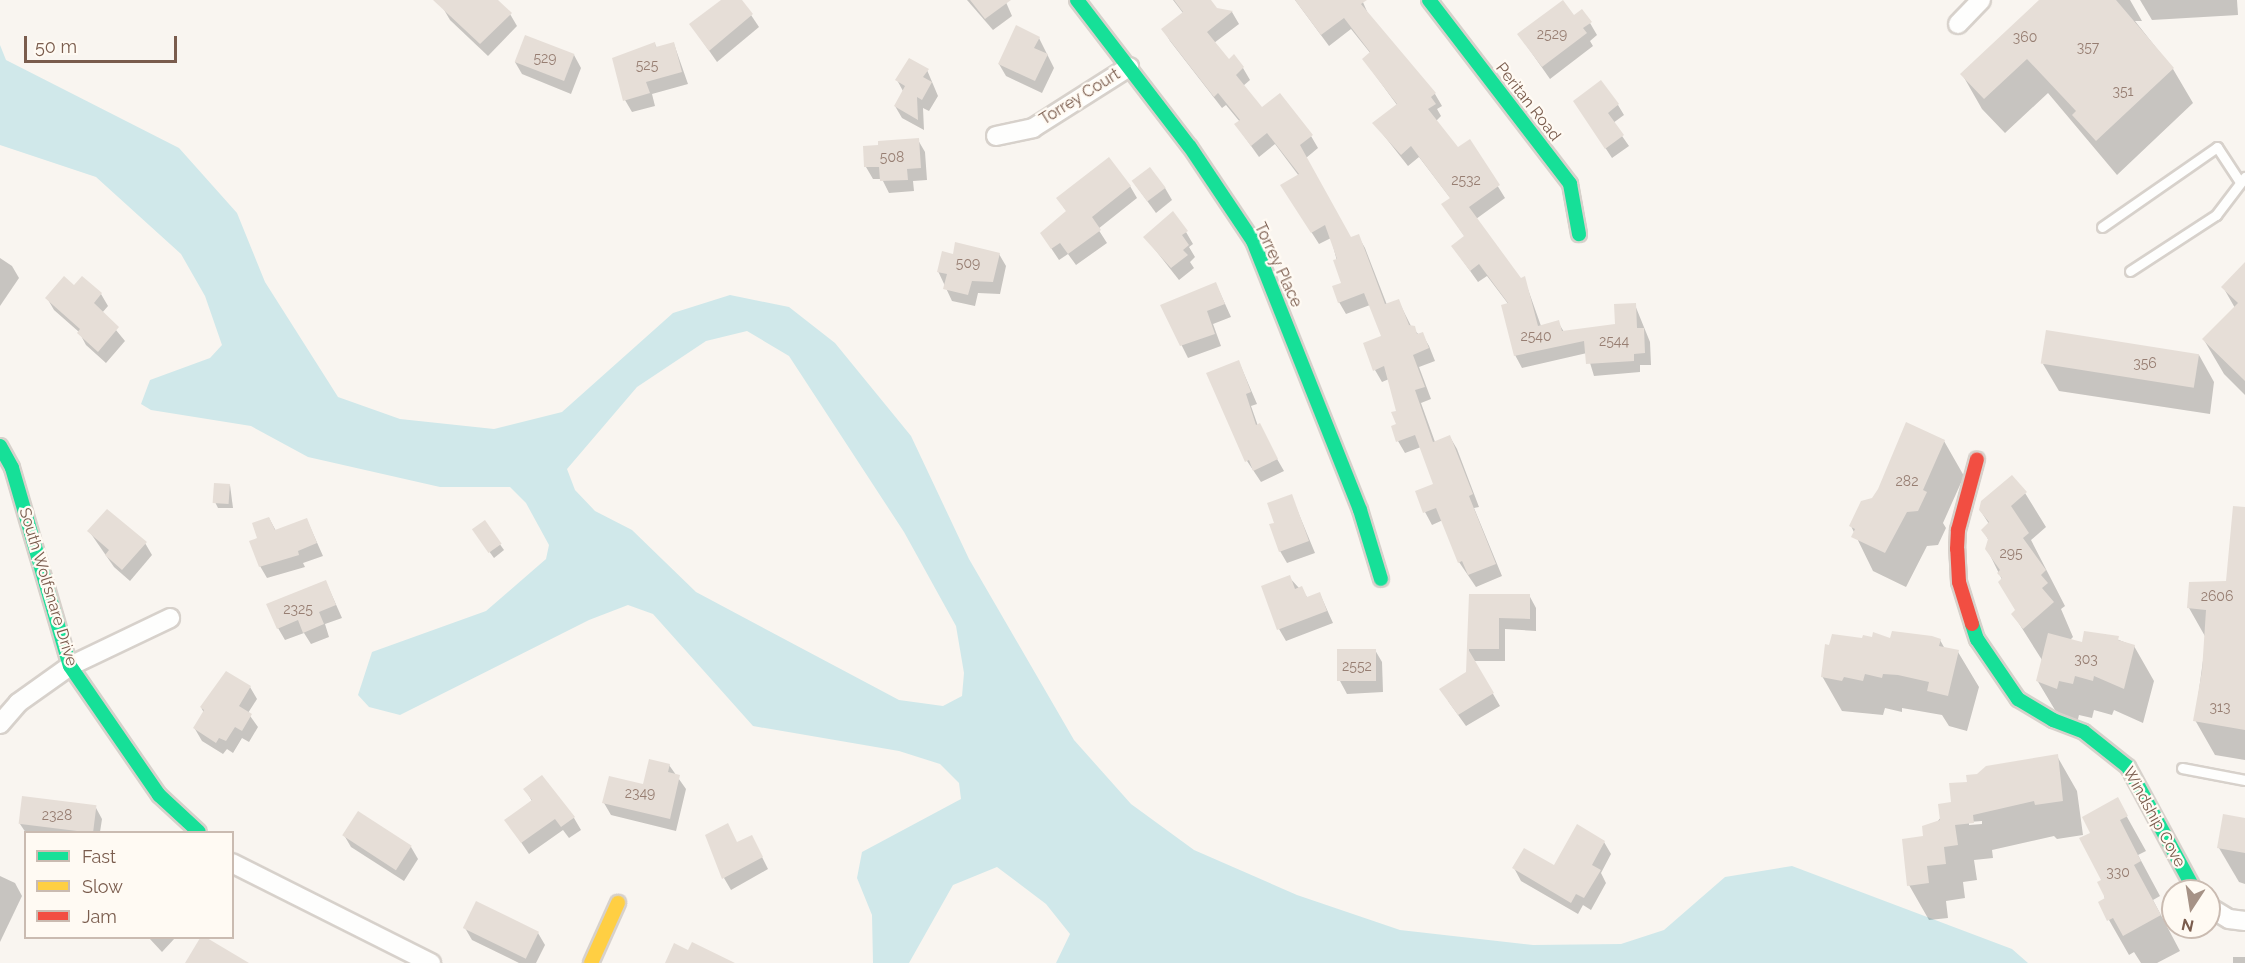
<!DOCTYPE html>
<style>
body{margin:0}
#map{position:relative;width:2245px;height:963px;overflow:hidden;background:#f9f5f0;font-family:Raleway,sans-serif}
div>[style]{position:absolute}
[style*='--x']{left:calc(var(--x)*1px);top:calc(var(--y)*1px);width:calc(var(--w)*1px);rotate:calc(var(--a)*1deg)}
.water>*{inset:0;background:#d0e8ea}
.shadow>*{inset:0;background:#0003;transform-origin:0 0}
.building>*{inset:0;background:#e6ded7;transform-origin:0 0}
.roads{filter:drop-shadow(2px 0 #d7d1cb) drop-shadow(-2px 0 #d7d1cb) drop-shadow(0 2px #d7d1cb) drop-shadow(0 -2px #d7d1cb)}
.lane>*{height:9px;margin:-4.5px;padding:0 4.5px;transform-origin:4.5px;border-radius:4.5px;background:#fefefd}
.street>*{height:18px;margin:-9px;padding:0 9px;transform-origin:9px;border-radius:9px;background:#fefefd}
.fast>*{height:14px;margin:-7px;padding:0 7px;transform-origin:7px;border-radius:7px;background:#16e098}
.slow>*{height:14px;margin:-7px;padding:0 7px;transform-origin:7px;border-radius:7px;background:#ffcf43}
.jam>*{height:14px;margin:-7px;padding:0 7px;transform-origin:7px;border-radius:7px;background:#f24e42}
span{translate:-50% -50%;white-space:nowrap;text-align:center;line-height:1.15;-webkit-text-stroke:4.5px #fffaf3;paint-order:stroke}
.number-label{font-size:14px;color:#977e72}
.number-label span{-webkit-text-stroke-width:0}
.street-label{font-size:16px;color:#7a5c4d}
.legend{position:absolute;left:24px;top:831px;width:210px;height:108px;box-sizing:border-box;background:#fffaf3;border:2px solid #cabbb1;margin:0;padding:8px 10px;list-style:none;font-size:18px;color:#7a5c4d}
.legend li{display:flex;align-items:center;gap:12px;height:30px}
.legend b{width:30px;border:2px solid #cabbb1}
.north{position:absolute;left:2161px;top:879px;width:60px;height:60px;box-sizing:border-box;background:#fffaf3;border:2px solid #cabbb1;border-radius:50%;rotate:192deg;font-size:16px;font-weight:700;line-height:24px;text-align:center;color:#7a5c4d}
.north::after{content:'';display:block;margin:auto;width:21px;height:27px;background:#a69286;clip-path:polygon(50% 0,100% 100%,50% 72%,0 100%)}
.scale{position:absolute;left:24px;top:36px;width:153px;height:27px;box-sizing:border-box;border:3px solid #7a5c4d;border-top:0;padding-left:8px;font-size:18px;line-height:21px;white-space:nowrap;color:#7a5c4d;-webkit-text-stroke:4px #fffaf3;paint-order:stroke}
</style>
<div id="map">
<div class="water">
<div style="clip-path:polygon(evenodd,0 45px,6px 60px,179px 148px,237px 213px,265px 282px,338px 397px,400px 419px,494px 429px,562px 412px,673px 313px,730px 295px,789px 307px,835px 343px,911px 436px,969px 559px,1074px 740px,1131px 804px,1194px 850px,1297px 895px,1400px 930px,1533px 945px,1621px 944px,1664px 930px,1725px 877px,1792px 866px,2012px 949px,2028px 963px,1056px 963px,1070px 934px,1046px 904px,997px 867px,953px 885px,909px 963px,873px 963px,872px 915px,857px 878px,862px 852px,961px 799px,959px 783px,940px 764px,899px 751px,753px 726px,653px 614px,628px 605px,589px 620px,400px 715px,369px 707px,358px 695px,372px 652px,486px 611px,546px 559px,549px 545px,526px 503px,510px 487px,440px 487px,308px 457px,251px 426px,151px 410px,141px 404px,150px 380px,210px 358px,222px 345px,205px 296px,181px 254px,96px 177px,0 145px,0 45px,747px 331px,789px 356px,904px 532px,956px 626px,964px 673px,962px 696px,943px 706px,899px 700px,835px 666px,696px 592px,632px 530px,595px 511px,575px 490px,567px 469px,637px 387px,706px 341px,747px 331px)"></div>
</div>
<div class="shadow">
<div style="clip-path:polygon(450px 0,484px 0,510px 14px,517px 26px,488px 56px,450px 20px,443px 8px)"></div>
<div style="clip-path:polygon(724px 0,741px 0,759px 27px,717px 62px,691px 25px)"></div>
<div style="clip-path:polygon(967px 0,1005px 0,1012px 16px,993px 30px)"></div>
<div style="clip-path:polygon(1173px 0,1209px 0,1216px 9px,1232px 12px,1239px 24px,1214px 43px,1228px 61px,1243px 68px,1250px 80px,1243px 86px,1261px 109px,1311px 136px,1318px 148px,1306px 158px,1351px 239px,1358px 236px,1365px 248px,1387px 305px,1398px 300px,1411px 326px,1419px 335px,1422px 334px,1429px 346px,1435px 361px,1419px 367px,1431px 399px,1421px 403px,1435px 442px,1450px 437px,1457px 449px,1479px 507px,1474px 508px,1502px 576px,1476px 587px,1459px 562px,1443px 520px,1432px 525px,1425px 512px,1417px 492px,1435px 485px,1421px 447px,1405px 453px,1398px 441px,1398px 412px,1389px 379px,1382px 382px,1375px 370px,1383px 337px,1370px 305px,1346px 314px,1339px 302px,1343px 284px,1331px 238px,1319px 244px,1289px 197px,1299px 176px,1275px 144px,1259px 157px,1236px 125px,1240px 122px,1226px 105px,1222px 108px,1170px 41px,1163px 29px,1183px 13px)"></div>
<div style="clip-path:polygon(1295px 0,1362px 0,1369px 16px,1435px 94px,1442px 106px,1437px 109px,1441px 116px,1436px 121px,1458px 149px,1470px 141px,1505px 198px,1476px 219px,1520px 280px,1524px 278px,1541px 326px,1558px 322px,1564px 332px,1616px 325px,1635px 305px,1650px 342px,1651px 365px,1640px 365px,1640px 372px,1594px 376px,1587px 353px,1522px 368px,1515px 355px,1509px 305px,1487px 276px,1478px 282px,1453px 247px,1465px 237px,1443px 205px,1451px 199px,1419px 157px,1408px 166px,1374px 123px,1397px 105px,1364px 60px,1371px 54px,1351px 29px,1329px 46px)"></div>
<div style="clip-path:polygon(2041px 0,2130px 0,2142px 21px,2135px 21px,2173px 69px,2193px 103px,2117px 175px,2048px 93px,2005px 133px,1982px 109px,1962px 74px)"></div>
<div style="clip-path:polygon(2140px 0,2237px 0,2238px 15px,2152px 20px)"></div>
<div style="clip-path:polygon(1590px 23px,1597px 35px,1590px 41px,1593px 46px,1550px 79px,1519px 35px)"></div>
<div style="clip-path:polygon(1039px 38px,1054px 68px,1042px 93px,1006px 76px,999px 64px)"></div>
<div style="clip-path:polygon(655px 44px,657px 48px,674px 44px,688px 84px,652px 94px,655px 106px,632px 112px,625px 100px)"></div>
<div style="clip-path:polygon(574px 55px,581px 68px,571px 94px,522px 74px,515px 62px)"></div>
<div style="clip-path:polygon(927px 70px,938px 96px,929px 111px,923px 108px,924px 130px,902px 118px,895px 106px,903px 91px,897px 80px)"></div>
<div style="clip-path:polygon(1618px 105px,1624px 115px,1613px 123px,1629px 146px,1612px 158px,1581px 111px)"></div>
<div style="clip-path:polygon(918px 140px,925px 152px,927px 180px,913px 181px,914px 191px,889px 193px,882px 179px,873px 179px,866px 167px,865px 148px)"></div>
<div style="clip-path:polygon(1134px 183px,1165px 188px,1172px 200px,1156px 213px)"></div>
<div style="clip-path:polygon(1130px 186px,1137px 198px,1098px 229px,1107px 243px,1076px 265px,1068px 254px,1059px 260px,1049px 245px,1067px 212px,1058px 199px)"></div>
<div style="clip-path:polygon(1186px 232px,1193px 244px,1189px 247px,1195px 257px,1190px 262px,1194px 268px,1179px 280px,1145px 237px)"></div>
<div style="clip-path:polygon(999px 254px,1006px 266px,1000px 294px,978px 293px,975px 306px,952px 301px,938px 271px,954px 256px)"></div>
<div style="clip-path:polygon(0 258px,12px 266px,19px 278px,0 306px)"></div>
<div style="clip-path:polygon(2245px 264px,2245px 395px,2224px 374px,2204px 340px,2235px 308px,2223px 287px)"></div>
<div style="clip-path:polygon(1216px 284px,1231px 317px,1213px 324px,1221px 346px,1188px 358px,1162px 306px)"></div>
<div style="clip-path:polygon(74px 287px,101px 294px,108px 306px,102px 313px,125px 341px,106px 363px,86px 345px,79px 332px,54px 310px,47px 298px)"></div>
<div style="clip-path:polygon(2199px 355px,2214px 382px,2210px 414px,2059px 391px,2043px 364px)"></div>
<div style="clip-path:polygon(1239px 362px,1257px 404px,1251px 406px,1258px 426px,1284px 471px,1261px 482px,1247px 461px)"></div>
<div style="clip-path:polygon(1944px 441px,1964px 476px,1943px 523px,1946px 528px,1938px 545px,1927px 546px,1906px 587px,1873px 571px,1851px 526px,1872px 500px)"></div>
<div style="clip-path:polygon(230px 485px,233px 508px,218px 508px,215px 502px)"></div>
<div style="clip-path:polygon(2025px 493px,2046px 527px,2031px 540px,2065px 606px,2061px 609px,2073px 637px,2070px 640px,2083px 643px,2103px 638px,2104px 634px,2134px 646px,2154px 681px,2143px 723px,2114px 710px,2112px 715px,2094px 710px,2092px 718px,2079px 715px,2077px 723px,2058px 715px,2037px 680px,2042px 660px,2013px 614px,2017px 610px,1987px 549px,1989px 541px,1983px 530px,1989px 524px,1980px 510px)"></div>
<div style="clip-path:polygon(1291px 495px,1315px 553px,1287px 563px,1280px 551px,1276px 524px)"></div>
<div style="clip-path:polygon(269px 518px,276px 531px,307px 520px,323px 556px,303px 563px,305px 567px,267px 578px,260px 566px,259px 539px)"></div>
<div style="clip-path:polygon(484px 522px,504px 550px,494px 558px,477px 535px)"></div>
<div style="clip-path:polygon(89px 531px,145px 543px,152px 555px,130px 581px,114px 567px)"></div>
<div style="clip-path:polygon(2245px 537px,2245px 760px,2215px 755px,2195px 720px,2206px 638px,2189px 608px,2227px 583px)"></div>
<div style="clip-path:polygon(1289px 577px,1308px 598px,1320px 594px,1333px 623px,1286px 641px,1279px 629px)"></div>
<div style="clip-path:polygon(326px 582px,342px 618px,325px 624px,329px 637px,311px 644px,304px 633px,285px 640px,278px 628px)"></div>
<div style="clip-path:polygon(1470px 595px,1529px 595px,1536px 608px,1536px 631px,1505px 629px,1505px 661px,1474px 661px,1500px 706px,1466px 726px,1448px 701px,1468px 673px)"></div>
<div style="clip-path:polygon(1863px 640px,1940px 640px,1945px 649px,1958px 652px,1979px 687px,1967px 731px,1949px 726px,1942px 715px,1902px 708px,1902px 712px,1885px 708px,1883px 715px,1842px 711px,1822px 676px)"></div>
<div style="clip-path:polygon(1375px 650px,1382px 662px,1383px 692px,1347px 694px,1340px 681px)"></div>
<div style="clip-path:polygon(250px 687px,257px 699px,248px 713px,258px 727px,249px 742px,242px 738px,233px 753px,227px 749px,223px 754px,202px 741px,195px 729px,204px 713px,201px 707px)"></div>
<div style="clip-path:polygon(evenodd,2057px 756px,2077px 791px,2083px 835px,2057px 839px,2054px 836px,1992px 850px,1993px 858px,1974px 860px,1977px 880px,1963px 882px,1965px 898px,1946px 901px,1948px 918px,1929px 920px,1909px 885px,1924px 838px,1969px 783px,2057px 756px,1982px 821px,1982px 824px,1969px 825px,1969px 822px,1982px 821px)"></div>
<div style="clip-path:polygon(669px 765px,686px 789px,676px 831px,611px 815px,604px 803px,644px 786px)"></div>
<div style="clip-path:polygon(525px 789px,574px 818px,581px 830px,569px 838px,563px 830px,529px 854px,506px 820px,532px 801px)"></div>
<div style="clip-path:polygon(2117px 799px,2146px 851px,2138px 855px,2160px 896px,2153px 900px,2180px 951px,2157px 963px,2141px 963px,2134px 952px,2129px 955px,2109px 920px,2092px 833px)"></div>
<div style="clip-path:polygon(95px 806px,102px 819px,100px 832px,26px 833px,20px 824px)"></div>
<div style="clip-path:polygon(2245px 820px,2245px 884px,2239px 882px,2219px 848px)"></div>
<div style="clip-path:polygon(344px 835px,411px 847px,418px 859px,404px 881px,351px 847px)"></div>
<div style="clip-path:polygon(1604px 842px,1611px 854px,1601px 873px,1606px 883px,1591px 910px,1583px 905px,1578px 914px,1521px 881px,1514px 868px,1554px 867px)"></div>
<div style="clip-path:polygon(737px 844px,758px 849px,768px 869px,731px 890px,724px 878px)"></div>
<div style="clip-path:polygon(0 876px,15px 883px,22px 896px,0 942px)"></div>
<div style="clip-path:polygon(465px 928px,538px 933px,545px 945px,536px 963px,519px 963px,472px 940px)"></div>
<div style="clip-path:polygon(149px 938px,175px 938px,162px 952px)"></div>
<div style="left:2233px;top:957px;width:12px;height:6px"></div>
</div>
<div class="building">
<div style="clip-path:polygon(433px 0,498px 0,512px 13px,480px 44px)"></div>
<div style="clip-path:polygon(721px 0,742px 0,753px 14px,709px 51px,689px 24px)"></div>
<div style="clip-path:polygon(970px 0,1011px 0,985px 19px)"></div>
<div style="clip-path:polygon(1174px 0,1211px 0,1217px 8px,1233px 11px,1207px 32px,1229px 59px,1234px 54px,1244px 67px,1236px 75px,1262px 107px,1280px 93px,1313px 135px,1300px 145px,1351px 237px,1359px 234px,1385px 304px,1399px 299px,1409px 325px,1415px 326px,1417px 334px,1423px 332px,1429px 348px,1413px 355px,1425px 387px,1415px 390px,1433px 442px,1450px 435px,1473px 494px,1469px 496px,1496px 564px,1468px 575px,1462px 561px,1458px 563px,1436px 508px,1423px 513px,1415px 491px,1433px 484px,1415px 435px,1396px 442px,1391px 426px,1396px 424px,1391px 412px,1396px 411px,1384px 366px,1373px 371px,1363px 343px,1381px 336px,1364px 293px,1338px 303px,1332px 286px,1341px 283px,1333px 260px,1337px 259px,1325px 225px,1311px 233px,1280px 185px,1299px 174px,1267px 133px,1251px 146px,1234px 124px,1240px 120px,1218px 93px,1214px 97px,1161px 29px,1183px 12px)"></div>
<div style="clip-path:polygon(1295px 0,1367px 0,1361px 4px,1436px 93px,1431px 97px,1436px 104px,1428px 109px,1458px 147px,1470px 139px,1500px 185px,1469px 207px,1521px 278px,1525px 276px,1538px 326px,1559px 320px,1562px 331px,1615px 324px,1614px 304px,1636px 303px,1637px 328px,1644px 328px,1645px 353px,1634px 354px,1634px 361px,1586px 364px,1584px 341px,1514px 356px,1501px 305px,1508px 303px,1479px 264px,1470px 271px,1451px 246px,1464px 236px,1441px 204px,1450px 198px,1411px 146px,1401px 155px,1372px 123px,1397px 104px,1362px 59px,1370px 52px,1344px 18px,1321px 35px)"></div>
<div style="clip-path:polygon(1563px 0,1574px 15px,1582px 9px,1592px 22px,1583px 28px,1587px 33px,1542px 67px,1517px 34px)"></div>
<div style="clip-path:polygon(2039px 0,2116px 0,2174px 68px,2096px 141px,2072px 115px,2076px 111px,2027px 59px,1984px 99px,1960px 74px)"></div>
<div style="clip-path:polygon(1016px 25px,1040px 37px,1034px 48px,1048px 54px,1035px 81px,998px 64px)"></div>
<div style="left:525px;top:35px;width:53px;height:29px;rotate:21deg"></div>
<div style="clip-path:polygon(655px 42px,656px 47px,674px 42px,682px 72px,646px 82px,650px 93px,623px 101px,612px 58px)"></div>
<div style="clip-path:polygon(909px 58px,929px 69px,923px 77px,932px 82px,922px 100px,917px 97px,918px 120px,894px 106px,905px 86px,895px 80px)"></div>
<div style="clip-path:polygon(1601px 80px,1619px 104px,1608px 113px,1624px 135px,1605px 149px,1573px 101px)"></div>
<div style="clip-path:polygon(919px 138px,921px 168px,907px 169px,908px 180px,880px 181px,879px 167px,864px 167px,863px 146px,878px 145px,878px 141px)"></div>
<div style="clip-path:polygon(1109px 157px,1131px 186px,1092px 217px,1101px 230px,1068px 254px,1060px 243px,1051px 249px,1040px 233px,1066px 211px,1056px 198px)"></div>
<div style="left:1150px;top:167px;width:26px;height:23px;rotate:53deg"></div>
<div style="clip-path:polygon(1173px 211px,1188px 231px,1182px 235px,1189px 245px,1183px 250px,1188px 255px,1171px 268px,1143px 237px)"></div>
<div style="clip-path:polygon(955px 242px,1000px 253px,993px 282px,972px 281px,968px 295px,943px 289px,947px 274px,937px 272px,942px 251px,953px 254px)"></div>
<div style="clip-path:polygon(2245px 262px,2245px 381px,2202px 339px,2238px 303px,2221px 287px)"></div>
<div style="clip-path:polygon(64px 276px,74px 285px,82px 276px,102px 293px,94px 303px,119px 327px,98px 352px,77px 333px,80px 329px,45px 298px)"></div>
<div style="clip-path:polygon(1216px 282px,1225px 304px,1207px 311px,1215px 334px,1180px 346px,1160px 305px)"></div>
<div style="left:2046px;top:330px;width:155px;height:34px;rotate:9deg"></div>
<div style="clip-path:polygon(1239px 360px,1251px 392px,1246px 394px,1256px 425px,1260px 423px,1278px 459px,1253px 471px,1249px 460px,1245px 462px,1206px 373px)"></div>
<div style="clip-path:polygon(1906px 422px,1945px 440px,1923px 490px,1927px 492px,1918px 511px,1907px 512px,1885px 553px,1851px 537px,1855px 529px,1849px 526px,1861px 501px,1872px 498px,1878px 489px)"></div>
<div style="clip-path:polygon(2012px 475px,2027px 492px,2011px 506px,2029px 533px,2023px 538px,2046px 570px,2041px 575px,2048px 583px,2042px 588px,2054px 602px,2023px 629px,2011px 614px,2015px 610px,1998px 582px,2002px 578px,1997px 573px,2000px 570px,1985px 549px,1988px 539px,1981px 530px,1989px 522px,1979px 510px,1981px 501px)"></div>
<div style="left:214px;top:483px;width:16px;height:20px;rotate:4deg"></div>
<div style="clip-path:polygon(1292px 494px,1309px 541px,1279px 552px,1269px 524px,1274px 523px,1267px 503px)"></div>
<div style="clip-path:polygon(2233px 506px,2245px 507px,2245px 730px,2193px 721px,2202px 671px,2206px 610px,2187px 608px,2189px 582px,2226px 581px)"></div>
<div style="clip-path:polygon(107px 509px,147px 542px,122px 570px,105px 555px,109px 550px,87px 531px)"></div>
<div style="clip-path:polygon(269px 517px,275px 530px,307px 518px,317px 543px,298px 551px,299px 555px,259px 567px,249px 541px,257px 538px,252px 523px)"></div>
<div style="left:485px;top:520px;width:29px;height:16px;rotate:55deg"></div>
<div style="clip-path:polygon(1290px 575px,1295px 589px,1302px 586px,1307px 597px,1320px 592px,1327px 611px,1277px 630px,1261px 586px)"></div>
<div style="clip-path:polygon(326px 580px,336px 605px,319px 612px,324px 624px,303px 633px,298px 620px,277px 629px,266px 604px)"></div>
<div style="clip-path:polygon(1469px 594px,1530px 594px,1530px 619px,1499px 618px,1499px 649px,1468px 649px,1494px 693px,1458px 715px,1439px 689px,1466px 672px)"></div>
<div style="clip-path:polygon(1892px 631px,1932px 636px,1941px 639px,1939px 646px,1959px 650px,1948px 696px,1927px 691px,1929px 682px,1898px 675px,1883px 674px,1882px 678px,1865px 674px,1863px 681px,1844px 677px,1842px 681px,1821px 677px,1825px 644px,1829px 645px,1832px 634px,1862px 638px,1863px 635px,1872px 637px,1873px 632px,1890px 638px)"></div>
<div style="clip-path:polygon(2084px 631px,2119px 636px,2118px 640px,2135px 645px,2124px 689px,2094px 676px,2093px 681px,2075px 676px,2073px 684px,2059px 681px,2057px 689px,2036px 681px,2048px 633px,2082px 642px)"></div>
<div style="left:1376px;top:649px;width:32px;height:39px;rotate:90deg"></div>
<div style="clip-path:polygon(226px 671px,251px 686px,239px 706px,252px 714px,242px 731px,235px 727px,226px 741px,219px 738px,216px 743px,193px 728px,204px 710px,200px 707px)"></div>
<div style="clip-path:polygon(2058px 754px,2063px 801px,2035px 805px,2034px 801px,1973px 815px,1974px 823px,1955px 825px,1958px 845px,1944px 847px,1946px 864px,1927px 866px,1929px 883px,1907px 886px,1902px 839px,1923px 836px,1922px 826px,1940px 820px,1938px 804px,1951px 802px,1949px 783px,1967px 782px,1966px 775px,1977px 774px,1986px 766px)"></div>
<div style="clip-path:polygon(649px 759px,670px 764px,668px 772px,680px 775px,670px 819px,602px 803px,609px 776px,643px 784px)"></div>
<div style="clip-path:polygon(542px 775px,575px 817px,561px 827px,555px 819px,521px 843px,504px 820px,532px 800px,523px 789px)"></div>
<div style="left:22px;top:796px;width:75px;height:28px;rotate:7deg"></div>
<div style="clip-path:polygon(2118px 797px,2128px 816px,2120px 820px,2141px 861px,2134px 865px,2161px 915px,2123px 936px,2113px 918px,2107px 921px,2098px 902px,2105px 898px,2097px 882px,2101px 880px,2079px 838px,2090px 833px,2082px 817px)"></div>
<div style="left:358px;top:811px;width:64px;height:29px;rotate:33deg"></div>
<div style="clip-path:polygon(2223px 814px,2245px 818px,2245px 853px,2217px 848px)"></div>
<div style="clip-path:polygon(728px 823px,737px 842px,752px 835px,763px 857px,722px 879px,705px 835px)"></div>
<div style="clip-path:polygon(1577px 824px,1605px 841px,1592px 865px,1601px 870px,1584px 898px,1576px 894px,1571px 903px,1512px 868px,1524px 848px,1554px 865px)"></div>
<div style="left:476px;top:901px;width:70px;height:30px;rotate:26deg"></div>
<div style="clip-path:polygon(200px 938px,207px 938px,249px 963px,185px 963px)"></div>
<div style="clip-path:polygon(692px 942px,735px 963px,665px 963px,674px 943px,688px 950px)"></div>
</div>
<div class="roads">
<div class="lane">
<div style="--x:2102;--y:227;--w:140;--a:-34.8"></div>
<div style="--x:2217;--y:147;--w:42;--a:56.7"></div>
<div style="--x:2130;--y:271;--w:103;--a:-33.1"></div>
<div style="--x:2216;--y:215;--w:48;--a:-52.7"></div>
<div style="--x:2182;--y:768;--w:64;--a:10.8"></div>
</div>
<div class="street">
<div style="--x:1958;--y:24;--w:33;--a:-46"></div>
<div style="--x:996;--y:136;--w:38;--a:-12"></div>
<div style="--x:1033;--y:128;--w:114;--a:-32.4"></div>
<div style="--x:0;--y:724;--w:28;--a:-49"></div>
<div style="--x:18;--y:703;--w:64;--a:-35.4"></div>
<div style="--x:70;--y:666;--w:111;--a:-25.6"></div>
<div style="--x:232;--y:863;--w:223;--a:26.7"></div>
<div style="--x:2209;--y:907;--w:23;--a:31"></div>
<div style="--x:2229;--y:919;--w:16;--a:7"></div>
</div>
<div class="fast">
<div style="--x:1077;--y:0;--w:185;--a:52.5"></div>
<div style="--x:1190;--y:147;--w:113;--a:56.2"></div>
<div style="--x:1253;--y:241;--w:289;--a:68.3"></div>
<div style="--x:1360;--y:510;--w:72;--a:73.1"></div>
<div style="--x:1429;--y:0;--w:232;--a:52.5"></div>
<div style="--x:1570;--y:184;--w:51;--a:79.8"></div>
<div style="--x:0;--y:446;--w:25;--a:61"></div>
<div style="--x:12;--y:468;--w:206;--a:73.7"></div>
<div style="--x:70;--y:666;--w:157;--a:55.4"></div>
<div style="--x:159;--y:795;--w:54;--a:42.8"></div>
<div style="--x:1972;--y:624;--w:16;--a:72"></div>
<div style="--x:1977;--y:639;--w:73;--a:55.7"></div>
<div style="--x:2018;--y:699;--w:41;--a:31"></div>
<div style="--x:2053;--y:720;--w:33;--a:21"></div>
<div style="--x:2084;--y:732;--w:56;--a:38.5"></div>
<div style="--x:2128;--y:767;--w:141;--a:61.6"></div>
</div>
<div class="slow">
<div style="--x:591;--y:963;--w:66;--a:-65.8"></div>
</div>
<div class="jam">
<div style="--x:1972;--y:624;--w:44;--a:-107.2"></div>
<div style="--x:1959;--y:582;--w:33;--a:-93"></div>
<div style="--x:1957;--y:549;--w:19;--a:-87"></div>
<div style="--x:1958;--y:530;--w:73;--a:-75"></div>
</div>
</div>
<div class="number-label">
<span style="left:1552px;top:34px">2529</span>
<span style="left:2025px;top:37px">360</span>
<span style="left:2088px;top:47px">357</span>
<span style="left:545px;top:58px">529</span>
<span style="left:647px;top:65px">525</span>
<span style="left:2123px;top:91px">351</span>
<span style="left:892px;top:157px">508</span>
<span style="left:1466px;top:180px">2532</span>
<span style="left:968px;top:263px">509</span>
<span style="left:1536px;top:336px">2540</span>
<span style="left:1614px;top:341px">2544</span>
<span style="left:2145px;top:363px">356</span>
<span style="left:1907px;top:481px">282</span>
<span style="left:2011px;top:553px">295</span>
<span style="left:2217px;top:596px">2606</span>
<span style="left:298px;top:609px">2325</span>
<span style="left:2086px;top:659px">303</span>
<span style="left:1357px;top:666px">2552</span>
<span style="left:2220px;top:707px">313</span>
<span style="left:640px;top:793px">2349</span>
<span style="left:57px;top:815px">2328</span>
<span style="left:2118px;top:872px">330</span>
</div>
<div class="street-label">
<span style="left:1080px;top:97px;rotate:-32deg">Torrey Court</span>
<span style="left:1528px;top:102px;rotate:52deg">Peritan Road</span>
<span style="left:1278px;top:265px;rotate:65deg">Torrey Place</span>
<span style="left:48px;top:587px;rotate:73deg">South Wolfsnare Drive</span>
<span style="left:2154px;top:817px;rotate:61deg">Windship Cove</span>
</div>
<ul class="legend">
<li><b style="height:8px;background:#16e098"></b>Fast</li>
<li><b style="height:8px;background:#ffcf43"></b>Slow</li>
<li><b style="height:8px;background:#f24e42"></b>Jam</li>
</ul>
<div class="north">N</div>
<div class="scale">50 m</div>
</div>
